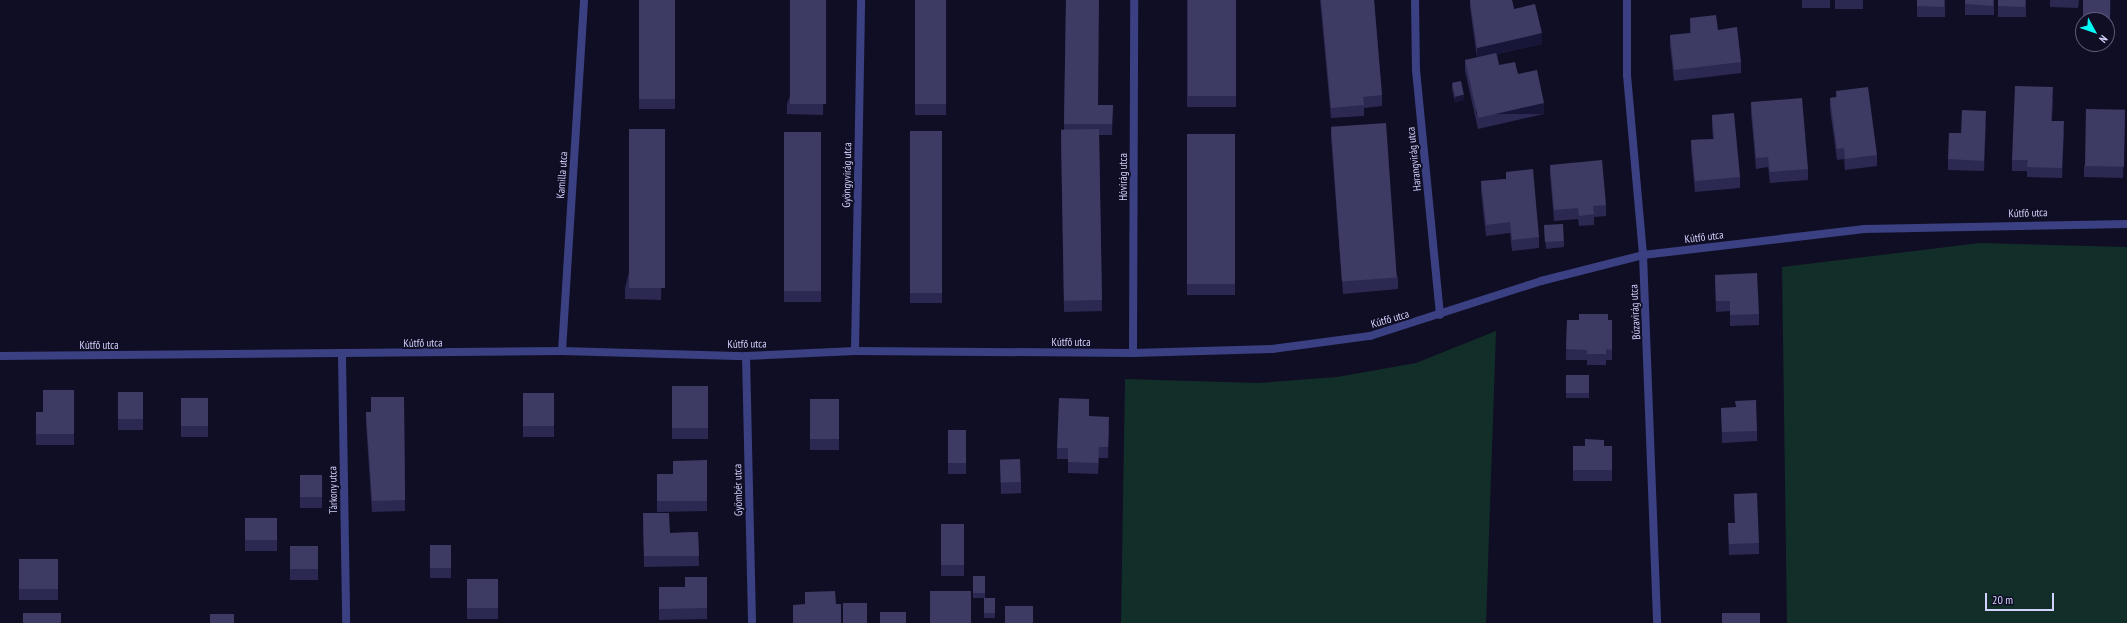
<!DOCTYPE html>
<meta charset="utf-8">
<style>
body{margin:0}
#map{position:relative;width:2127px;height:623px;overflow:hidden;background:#100e24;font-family:"PT Sans Narrow",sans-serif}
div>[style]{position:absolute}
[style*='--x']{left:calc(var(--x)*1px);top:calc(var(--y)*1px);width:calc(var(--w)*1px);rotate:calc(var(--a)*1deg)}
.green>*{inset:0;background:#122e29}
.street>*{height:8px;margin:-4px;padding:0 4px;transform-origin:4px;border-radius:4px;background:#3a4082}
.wall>*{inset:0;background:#2b2852;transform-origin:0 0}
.shaded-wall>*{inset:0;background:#181638;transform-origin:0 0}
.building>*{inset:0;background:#3d3a64;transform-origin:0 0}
span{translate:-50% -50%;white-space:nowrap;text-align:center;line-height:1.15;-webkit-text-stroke:4px #100e24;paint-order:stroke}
.street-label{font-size:11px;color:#d2d2fe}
.north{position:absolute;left:2075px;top:12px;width:40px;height:40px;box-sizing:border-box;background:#100e24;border:1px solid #5e5c7b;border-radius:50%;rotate:130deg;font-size:11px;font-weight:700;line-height:16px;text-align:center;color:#d2d2fe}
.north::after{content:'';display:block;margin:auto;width:14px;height:18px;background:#03f9f4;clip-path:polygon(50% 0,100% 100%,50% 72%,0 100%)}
.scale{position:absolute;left:1985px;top:593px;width:69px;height:18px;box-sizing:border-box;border:2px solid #d2d2fe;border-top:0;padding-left:5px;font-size:12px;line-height:14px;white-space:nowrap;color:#d2d2fe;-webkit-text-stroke:3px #100e24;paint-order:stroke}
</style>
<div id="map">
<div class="green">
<div style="clip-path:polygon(1980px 243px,2127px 247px,2127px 623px,1787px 623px,1782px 267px)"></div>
<div style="clip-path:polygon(1496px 331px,1486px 623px,1121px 623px,1125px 379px,1257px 383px,1337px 377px,1416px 363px)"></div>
</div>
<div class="street">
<div style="--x:1415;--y:0;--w:70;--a:89.2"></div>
<div style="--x:1416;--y:70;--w:246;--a:84.4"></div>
<div style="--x:1627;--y:0;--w:75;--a:90"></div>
<div style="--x:1627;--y:75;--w:181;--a:84.9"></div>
<div style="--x:1643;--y:255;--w:368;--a:87.8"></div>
<div style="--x:562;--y:351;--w:352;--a:-86.4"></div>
<div style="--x:855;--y:351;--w:351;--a:-89"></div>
<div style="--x:1133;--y:353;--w:353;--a:-89.8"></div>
<div style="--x:0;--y:356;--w:562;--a:-0.51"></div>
<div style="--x:562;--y:351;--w:184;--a:1.6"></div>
<div style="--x:746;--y:356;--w:109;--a:-2.6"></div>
<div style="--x:855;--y:351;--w:278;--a:0.4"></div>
<div style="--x:1133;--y:353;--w:139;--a:-1.6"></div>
<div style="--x:1272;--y:349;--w:99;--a:-7.6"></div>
<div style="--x:1370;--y:336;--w:180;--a:-17.8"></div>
<div style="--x:1541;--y:281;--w:105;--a:-14.3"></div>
<div style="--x:1643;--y:255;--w:223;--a:-6.7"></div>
<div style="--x:1864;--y:229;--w:263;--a:-1.1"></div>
<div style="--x:342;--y:356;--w:267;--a:89.1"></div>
<div style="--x:746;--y:356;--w:267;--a:88.7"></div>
</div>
<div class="wall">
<div style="left:639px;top:0;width:36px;height:109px"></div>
<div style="clip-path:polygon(826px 0,823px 115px,787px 114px,787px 104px)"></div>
<div style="left:915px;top:0;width:31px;height:115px"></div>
<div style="clip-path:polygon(1066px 0,1098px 105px,1113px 105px,1112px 135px,1099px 135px,1102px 311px,1064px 312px,1061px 141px,1064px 130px)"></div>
<div style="left:1187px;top:0;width:49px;height:107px"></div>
<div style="clip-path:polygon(1320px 0,1374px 0,1382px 95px,1382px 106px,1364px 108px,1364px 116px,1331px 118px)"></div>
<div style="clip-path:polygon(1470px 0,1512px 0,1514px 9px,1542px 44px,1497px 54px,1499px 65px,1518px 74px,1544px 114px,1478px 129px,1465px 71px,1465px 60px,1477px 58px,1470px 8px)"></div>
<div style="left:1802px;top:0;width:28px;height:8px"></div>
<div style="left:1835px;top:0;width:28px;height:9px"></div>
<div style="left:1917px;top:0;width:28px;height:17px"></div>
<div style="left:1965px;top:0;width:29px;height:15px"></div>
<div style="left:1998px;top:0;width:28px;height:17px"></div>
<div style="clip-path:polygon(2050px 0,2079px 0,2078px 8px,2050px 7px)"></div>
<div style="clip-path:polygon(2111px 0,2109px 31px,2107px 30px,2107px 20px,2083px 20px,2083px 30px,2082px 30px,2082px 19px)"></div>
<div style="clip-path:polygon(1690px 18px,1718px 30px,1741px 62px,1741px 73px,1674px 81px,1670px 46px,1670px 35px,1690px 33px)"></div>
<div style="clip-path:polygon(1452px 83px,1464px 100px,1455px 102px,1452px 89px)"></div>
<div style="clip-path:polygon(1836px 91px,1877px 155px,1877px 166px,1845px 170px,1844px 159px,1837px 160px,1830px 109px,1830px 98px,1836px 97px)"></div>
<div style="clip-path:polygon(2053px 98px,2052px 121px,2064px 132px,2062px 178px,2027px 177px,2027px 171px,2012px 171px,2012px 160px)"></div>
<div style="clip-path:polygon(1751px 102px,1808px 169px,1808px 180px,1770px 183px,1768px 167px,1756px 169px,1751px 113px)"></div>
<div style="clip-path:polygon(1712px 115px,1740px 177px,1740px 188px,1695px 192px,1691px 151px,1691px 140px,1713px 139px,1712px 126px)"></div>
<div style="clip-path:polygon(2125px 121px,2123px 178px,2084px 177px,2084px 166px)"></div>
<div style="clip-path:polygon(1986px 122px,1984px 171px,1948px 170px,1948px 159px)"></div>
<div style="clip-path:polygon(1331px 127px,1398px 278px,1398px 289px,1343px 294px,1331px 138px)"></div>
<div style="clip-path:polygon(665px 129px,661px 300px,625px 299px,625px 288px)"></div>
<div style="left:910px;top:131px;width:32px;height:172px"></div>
<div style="left:784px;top:132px;width:37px;height:170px"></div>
<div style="left:1235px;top:134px;width:161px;height:48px;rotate:90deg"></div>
<div style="clip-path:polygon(1550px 165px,1606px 205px,1606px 216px,1594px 217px,1594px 225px,1579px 226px,1578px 219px,1554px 221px,1550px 175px)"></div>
<div style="clip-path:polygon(1506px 172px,1539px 237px,1539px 248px,1512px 251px,1510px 233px,1486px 236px,1481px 192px,1481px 181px,1506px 179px)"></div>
<div style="clip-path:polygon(1544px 226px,1564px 241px,1564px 247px,1546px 249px)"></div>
<div style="clip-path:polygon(1715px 275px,1759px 314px,1759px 325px,1730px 326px,1730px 311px,1716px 312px)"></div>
<div style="clip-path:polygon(1567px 320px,1612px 320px,1612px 360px,1606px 360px,1606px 365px,1587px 365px,1587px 360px,1566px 360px)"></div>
<div style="left:1566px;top:375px;width:23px;height:23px"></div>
<div style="left:672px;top:386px;width:36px;height:53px"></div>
<div style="clip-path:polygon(74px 390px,74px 445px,36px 445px,36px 412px,43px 412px)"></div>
<div style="left:118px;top:392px;width:25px;height:38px"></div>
<div style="left:523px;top:393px;width:31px;height:44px"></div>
<div style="clip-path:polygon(404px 397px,405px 511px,372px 512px,366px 423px,366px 412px,371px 412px)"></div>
<div style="left:181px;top:398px;width:27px;height:39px"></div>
<div style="left:810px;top:399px;width:29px;height:51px"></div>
<div style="clip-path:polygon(1721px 408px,1757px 431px,1757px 441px,1722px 443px)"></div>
<div style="clip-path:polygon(1089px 416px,1109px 428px,1108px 458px,1099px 458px,1098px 474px,1068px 473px,1068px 459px,1057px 459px,1057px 448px)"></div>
<div style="left:948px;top:430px;width:18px;height:44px"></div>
<div style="left:1573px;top:446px;width:39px;height:35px"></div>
<div style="clip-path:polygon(707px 460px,707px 511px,657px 512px,657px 474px,673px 474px)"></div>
<div style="clip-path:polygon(1000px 460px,1021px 482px,1021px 493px,1001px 494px)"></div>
<div style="left:300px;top:475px;width:22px;height:33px"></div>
<div style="clip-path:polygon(1734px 494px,1759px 543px,1759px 554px,1729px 555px,1728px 523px,1735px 523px)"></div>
<div style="clip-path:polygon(643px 513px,670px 533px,698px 532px,699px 566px,644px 567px)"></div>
<div style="left:245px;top:518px;width:32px;height:33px"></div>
<div style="left:964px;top:524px;width:52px;height:23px;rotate:90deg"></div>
<div style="left:430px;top:545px;width:21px;height:33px"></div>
<div style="left:290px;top:546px;width:28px;height:34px"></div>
<div style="left:19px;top:559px;width:39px;height:41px"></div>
<div style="left:973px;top:576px;width:12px;height:22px"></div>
<div style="clip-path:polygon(707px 577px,707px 619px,659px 620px,659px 587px,685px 587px)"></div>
<div style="left:467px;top:579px;width:31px;height:40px"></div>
<div style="left:995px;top:598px;width:20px;height:11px;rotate:90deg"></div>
</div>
<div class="shaded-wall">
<div style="clip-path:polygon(826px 0,823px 115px,823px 105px)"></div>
<div style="clip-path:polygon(2110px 0,2111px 0,2109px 31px,2109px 20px)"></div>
<div style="clip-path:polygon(1542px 33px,1542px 44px,1477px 58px,1477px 48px)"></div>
<div style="clip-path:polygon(1464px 95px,1464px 100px,1455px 102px,1455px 97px)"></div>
<div style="left:1544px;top:103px;width:11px;height:68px;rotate:90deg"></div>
<div style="clip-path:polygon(2125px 110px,2125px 121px,2123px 178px,2123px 168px)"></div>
<div style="clip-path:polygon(1986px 111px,1986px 122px,1984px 171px,1984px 161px)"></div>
<div style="clip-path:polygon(2064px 121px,2064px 132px,2062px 178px,2062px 168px)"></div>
</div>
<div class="building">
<div style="left:639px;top:0;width:36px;height:99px"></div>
<div style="left:790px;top:0;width:36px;height:104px"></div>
<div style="left:915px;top:0;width:31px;height:104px"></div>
<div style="clip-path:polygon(1066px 0,1099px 0,1098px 105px,1113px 105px,1112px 124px,1064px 124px)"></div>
<div style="left:1188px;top:0;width:48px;height:96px"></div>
<div style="clip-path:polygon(1321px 0,1374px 0,1382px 95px,1363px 97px,1364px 105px,1331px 108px)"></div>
<div style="clip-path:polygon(1470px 0,1512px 0,1514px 9px,1535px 4px,1542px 33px,1477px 48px)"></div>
<div style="clip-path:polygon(1917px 0,1944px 0,1944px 7px,1917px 6px)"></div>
<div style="clip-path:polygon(1965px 0,1993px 0,1993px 6px,1965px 4px)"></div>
<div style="clip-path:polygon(1998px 0,2025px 0,2025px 7px,1998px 6px)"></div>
<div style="left:2083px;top:0;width:27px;height:19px"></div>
<div style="clip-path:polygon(1716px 15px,1718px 30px,1737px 27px,1741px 62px,1674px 70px,1670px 35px,1691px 33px,1690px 18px)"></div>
<div style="clip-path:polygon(1496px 53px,1499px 65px,1515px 62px,1518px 74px,1537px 70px,1544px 103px,1478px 118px,1465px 60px)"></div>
<div style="left:1461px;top:81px;width:14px;height:9px;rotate:78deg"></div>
<div style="clip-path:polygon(2015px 86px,2053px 87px,2051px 121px,2064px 121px,2062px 168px,2027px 167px,2028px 160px,2012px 160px)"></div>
<div style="clip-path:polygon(1868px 87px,1877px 155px,1845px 159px,1844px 148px,1837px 149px,1830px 98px,1837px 97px,1836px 91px)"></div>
<div style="clip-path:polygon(1802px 98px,1808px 169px,1770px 172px,1768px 157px,1756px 158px,1751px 102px)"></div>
<div style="left:2086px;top:109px;width:39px;height:57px;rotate:1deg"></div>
<div style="clip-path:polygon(1962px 110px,1986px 111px,1984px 161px,1948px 159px,1949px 133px,1961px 133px)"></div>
<div style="clip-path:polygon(1734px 113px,1740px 177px,1695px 181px,1691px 140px,1714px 139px,1712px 115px)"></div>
<div style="left:1386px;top:123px;width:155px;height:55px;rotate:86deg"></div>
<div style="left:629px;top:129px;width:36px;height:159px"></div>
<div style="left:1099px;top:129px;width:171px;height:38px;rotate:89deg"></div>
<div style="left:910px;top:131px;width:32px;height:162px"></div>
<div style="left:784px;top:132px;width:37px;height:159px"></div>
<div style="left:1235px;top:134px;width:150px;height:48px;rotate:90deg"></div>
<div style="clip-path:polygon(1602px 160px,1606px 205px,1593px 206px,1594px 214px,1579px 216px,1578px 208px,1554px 210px,1550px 165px)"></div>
<div style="clip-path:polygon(1533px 169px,1539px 237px,1512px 240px,1510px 222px,1486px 225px,1481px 181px,1506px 179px,1506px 172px)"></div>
<div style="left:1563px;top:224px;width:17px;height:19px;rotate:87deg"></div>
<div style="clip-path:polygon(1757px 273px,1759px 314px,1730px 315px,1730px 301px,1716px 301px,1715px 275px)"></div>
<div style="clip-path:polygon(1579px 314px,1608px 314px,1608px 320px,1612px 320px,1612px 350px,1606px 349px,1606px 354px,1587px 354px,1587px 350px,1566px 349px,1567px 320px,1579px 320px)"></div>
<div style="left:1566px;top:375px;width:23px;height:18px"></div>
<div style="left:672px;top:386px;width:36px;height:42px"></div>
<div style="clip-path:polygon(43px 390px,74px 390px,74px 434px,36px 434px,36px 412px,43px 412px)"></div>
<div style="left:118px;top:392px;width:25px;height:27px"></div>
<div style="left:523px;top:393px;width:31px;height:33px"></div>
<div style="clip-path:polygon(371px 397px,404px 397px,405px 500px,372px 501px,366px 412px,371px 412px)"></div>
<div style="left:181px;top:398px;width:27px;height:28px"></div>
<div style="clip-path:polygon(1059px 398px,1089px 399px,1089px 416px,1109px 417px,1108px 447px,1099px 447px,1098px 463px,1068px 462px,1068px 448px,1057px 448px)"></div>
<div style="left:810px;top:399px;width:29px;height:40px"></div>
<div style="clip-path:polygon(1756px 400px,1757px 431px,1722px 432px,1721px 408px,1736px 407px,1735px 401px)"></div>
<div style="left:948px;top:430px;width:18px;height:33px"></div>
<div style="clip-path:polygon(1585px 439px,1604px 440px,1604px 446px,1612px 446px,1612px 470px,1573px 470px,1573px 446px,1585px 446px)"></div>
<div style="left:1020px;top:459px;width:23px;height:20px;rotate:88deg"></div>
<div style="clip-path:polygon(707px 460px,707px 501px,657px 501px,657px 474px,673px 474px,673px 461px)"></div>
<div style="left:300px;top:475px;width:22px;height:22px"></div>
<div style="clip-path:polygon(1757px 493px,1759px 543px,1729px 544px,1728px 523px,1735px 523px,1734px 494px)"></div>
<div style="clip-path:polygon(643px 513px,669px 513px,670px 533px,698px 532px,699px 556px,644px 556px)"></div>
<div style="left:245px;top:518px;width:32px;height:22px"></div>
<div style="left:964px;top:524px;width:41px;height:23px;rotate:90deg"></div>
<div style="left:430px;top:545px;width:21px;height:23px"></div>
<div style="left:290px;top:546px;width:28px;height:23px"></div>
<div style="left:19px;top:559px;width:39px;height:30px"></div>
<div style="left:973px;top:576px;width:12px;height:17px"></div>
<div style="clip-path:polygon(685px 577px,707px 577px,707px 608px,659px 609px,659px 587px,685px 587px)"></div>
<div style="left:467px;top:579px;width:31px;height:29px"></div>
<div style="clip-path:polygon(835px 591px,836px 604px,841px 604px,841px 623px,793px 623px,793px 605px,805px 604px,805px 592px)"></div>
<div style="left:930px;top:591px;width:41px;height:32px"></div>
<div style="left:995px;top:598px;width:15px;height:11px;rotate:90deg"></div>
<div style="left:843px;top:603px;width:24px;height:20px"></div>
<div style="left:1005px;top:606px;width:28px;height:17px"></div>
<div style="left:880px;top:612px;width:26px;height:11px"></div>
<div style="left:23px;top:613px;width:38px;height:10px"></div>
<div style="left:1760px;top:613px;width:10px;height:38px;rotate:90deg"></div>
<div style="left:210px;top:614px;width:24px;height:9px"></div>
</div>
<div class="street-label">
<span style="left:1414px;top:159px;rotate:-96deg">Harangvirág utca</span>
<span style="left:562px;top:175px;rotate:-86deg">Kamilla utca</span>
<span style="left:847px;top:175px;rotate:-89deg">Gyöngyvirág utca</span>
<span style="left:1123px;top:177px;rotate:-90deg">Hóvirág utca</span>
<span style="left:2028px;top:213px;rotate:-2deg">Kútfő utca</span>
<span style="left:1704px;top:237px;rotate:-7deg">Kútfő utca</span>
<span style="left:1635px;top:312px;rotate:-93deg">Búzavirág utca</span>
<span style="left:1390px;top:319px;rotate:-16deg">Kútfő utca</span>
<span style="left:1071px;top:342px">Kútfő utca</span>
<span style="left:423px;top:343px;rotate:-1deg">Kútfő utca</span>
<span style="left:747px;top:344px;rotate:-1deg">Kútfő utca</span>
<span style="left:99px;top:345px">Kútfő utca</span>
<span style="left:333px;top:490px;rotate:-91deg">Tárkony utca</span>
<span style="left:738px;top:490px;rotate:-91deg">Gyömbér utca</span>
</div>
<div class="north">N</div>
<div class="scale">20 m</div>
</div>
